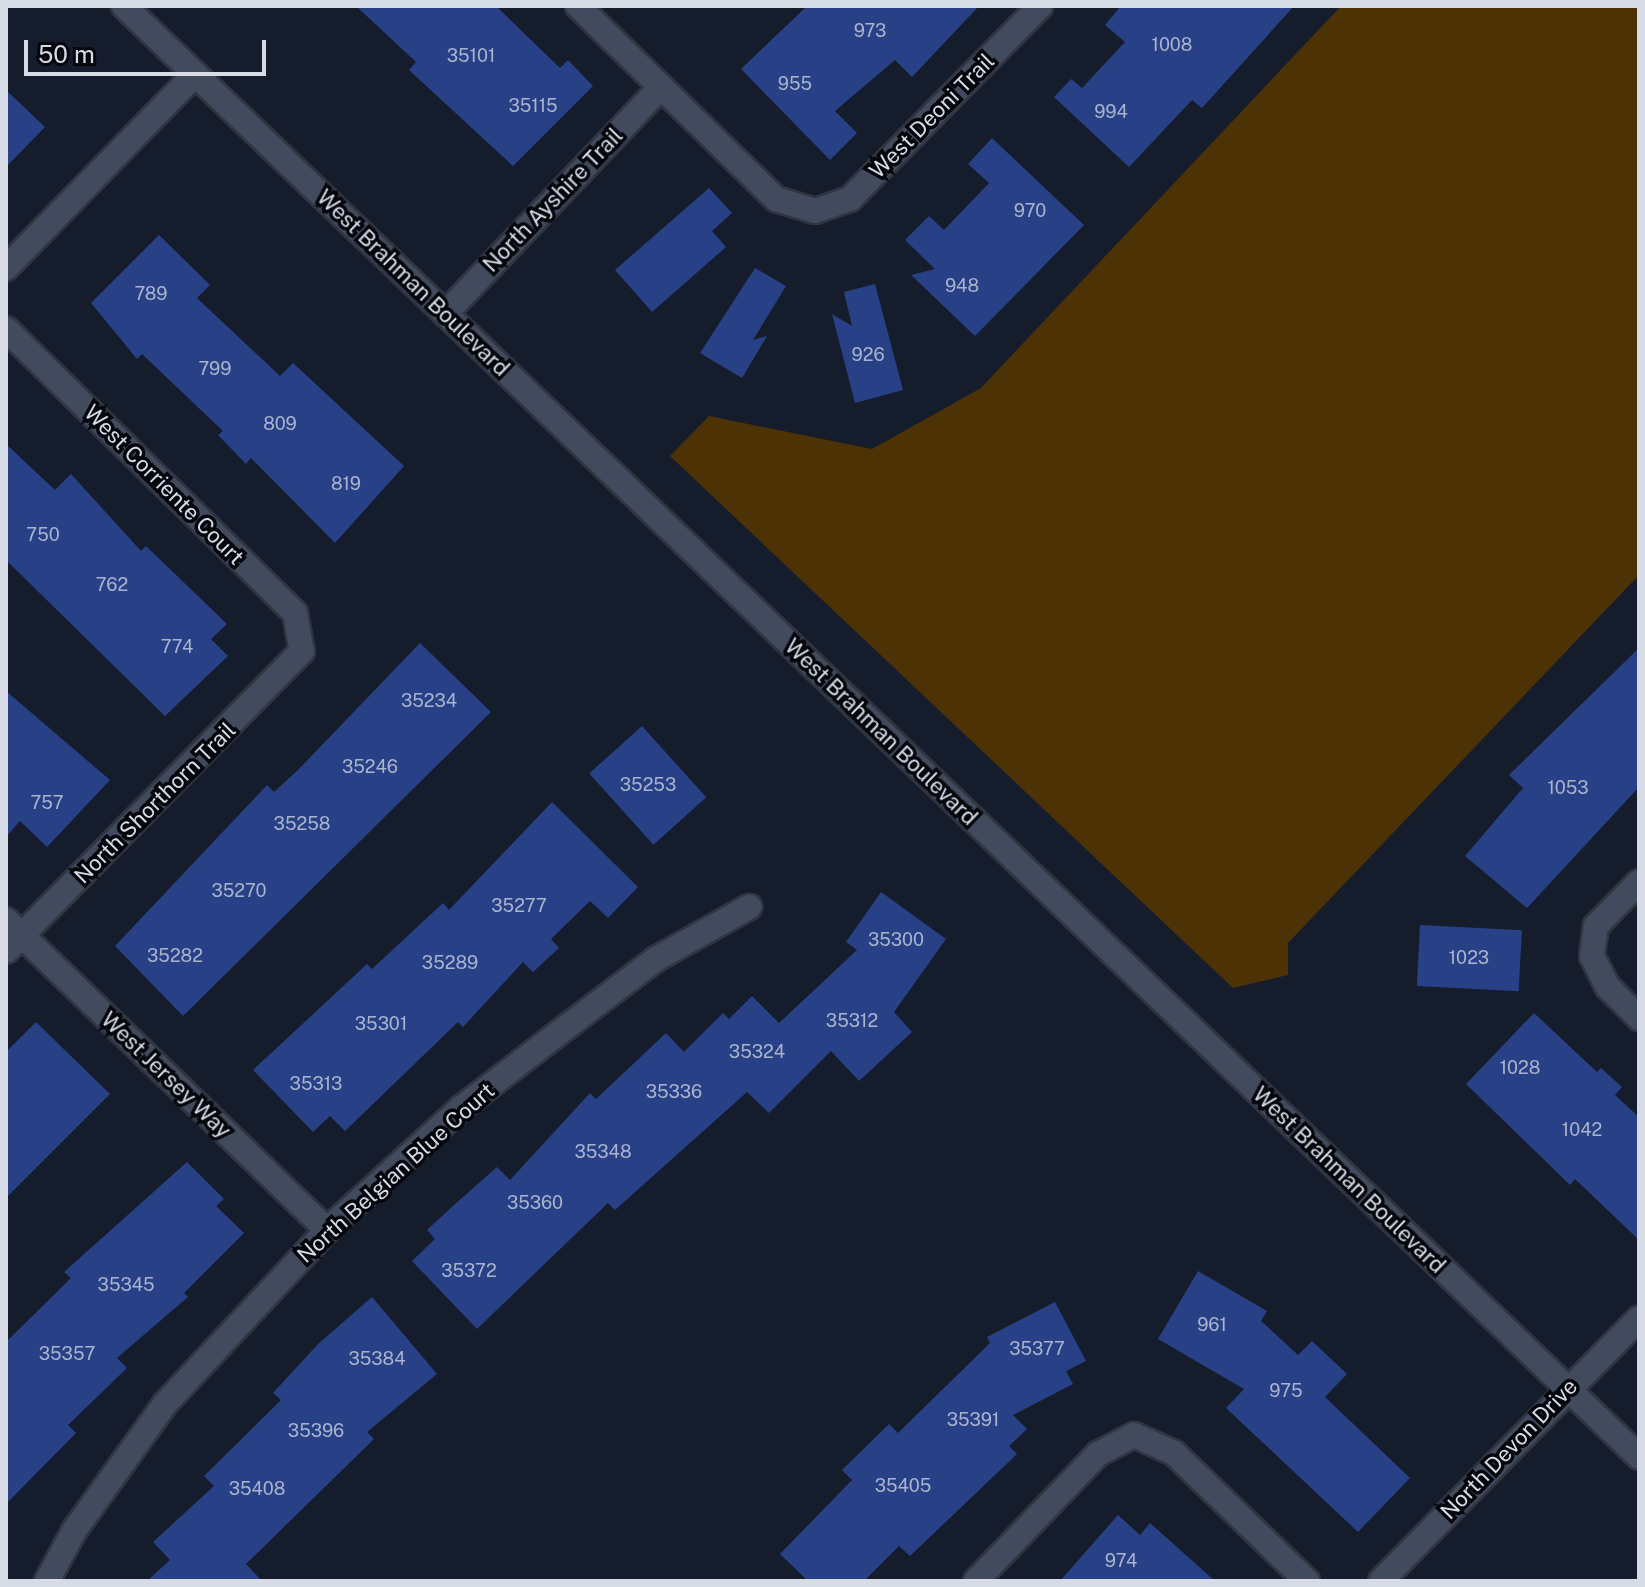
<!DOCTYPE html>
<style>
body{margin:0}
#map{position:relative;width:1645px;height:1587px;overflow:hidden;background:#151c2c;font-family:"Public Sans",sans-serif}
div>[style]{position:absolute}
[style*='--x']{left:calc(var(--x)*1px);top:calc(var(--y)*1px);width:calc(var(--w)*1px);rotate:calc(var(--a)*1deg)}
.green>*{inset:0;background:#4d3205}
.building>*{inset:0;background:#284186;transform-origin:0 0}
.roads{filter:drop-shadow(2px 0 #313542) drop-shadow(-2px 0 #313542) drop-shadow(0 2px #313542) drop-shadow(0 -2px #313542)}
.street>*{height:24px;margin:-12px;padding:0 12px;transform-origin:12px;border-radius:12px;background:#424a5d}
span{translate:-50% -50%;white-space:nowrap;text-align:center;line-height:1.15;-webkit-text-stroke:7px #05070d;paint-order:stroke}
.number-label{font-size:18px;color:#aab4ce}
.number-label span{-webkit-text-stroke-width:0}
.street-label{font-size:22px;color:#d6dbe6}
.frame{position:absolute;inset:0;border:8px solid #d6dbe6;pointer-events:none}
.scale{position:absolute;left:24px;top:40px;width:242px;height:36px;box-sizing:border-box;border:4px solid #d6dbe6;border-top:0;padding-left:10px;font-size:24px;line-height:28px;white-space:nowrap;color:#d6dbe6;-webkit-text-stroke:6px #05070d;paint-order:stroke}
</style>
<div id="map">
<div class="green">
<div style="clip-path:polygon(1341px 6px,1639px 6px,1639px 575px,1288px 943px,1288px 975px,1233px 988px,670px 456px,709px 416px,872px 449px,981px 388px)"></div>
</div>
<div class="building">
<div style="clip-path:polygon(356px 6px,496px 6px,560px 68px,568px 60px,593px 86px,513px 166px,409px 70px,416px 62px)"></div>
<div style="clip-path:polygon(807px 6px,979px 6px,912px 77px,895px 60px,835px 111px,857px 133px,830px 160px,741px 69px)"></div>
<div style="clip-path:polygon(1121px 6px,1294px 6px,1202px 108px,1192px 100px,1129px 167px,1054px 97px,1071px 79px,1082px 88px,1125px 42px,1105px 25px)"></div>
<div style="clip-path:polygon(6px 90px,45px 127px,6px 167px)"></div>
<div style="clip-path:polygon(992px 138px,1084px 225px,975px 336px,911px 275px,935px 269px,905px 240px,929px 216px,944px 230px,989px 183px,968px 164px)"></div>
<div style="clip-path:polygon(709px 188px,732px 213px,712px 231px,726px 247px,652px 312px,615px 270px)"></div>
<div style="clip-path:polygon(159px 235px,210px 285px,197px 298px,280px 376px,293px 363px,404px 466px,335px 543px,251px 458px,246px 464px,218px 435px,223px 431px,142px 354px,137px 359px,91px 303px)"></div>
<div style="clip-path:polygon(755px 268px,786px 286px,753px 340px,767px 336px,742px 378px,700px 353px)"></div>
<div style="clip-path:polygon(875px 284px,903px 390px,855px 403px,832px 314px,852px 326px,844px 292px)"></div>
<div style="clip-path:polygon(6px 444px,55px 490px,71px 474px,141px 551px,146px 546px,227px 624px,211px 639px,228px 656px,165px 716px,6px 560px)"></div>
<div style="clip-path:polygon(420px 643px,491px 712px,183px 1016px,115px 946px,267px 785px,274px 792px,298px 770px)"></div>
<div style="clip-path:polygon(1639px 648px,1639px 787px,1527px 908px,1465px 856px,1523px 788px,1509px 775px)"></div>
<div style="clip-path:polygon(6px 691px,110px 780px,47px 847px,20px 821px,6px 837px)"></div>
<div style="left:642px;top:726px;width:96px;height:71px;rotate:48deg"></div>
<div style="clip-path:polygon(552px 802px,638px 887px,608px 918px,590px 901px,551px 939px,559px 948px,533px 972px,523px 962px,463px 1027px,458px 1022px,345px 1131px,330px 1116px,313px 1132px,253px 1070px,367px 964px,372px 969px,443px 903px,449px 910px)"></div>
<div style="clip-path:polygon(881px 892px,946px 939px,894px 1012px,912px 1032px,859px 1081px,831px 1051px,769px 1113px,747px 1092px,615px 1210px,608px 1203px,477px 1329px,412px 1261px,435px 1239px,427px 1230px,454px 1205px,497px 1167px,510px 1180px,590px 1093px,596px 1099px,666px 1033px,684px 1052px,723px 1013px,729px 1019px,752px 996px,779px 1023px,857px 950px,846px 942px)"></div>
<div style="left:1420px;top:925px;width:102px;height:61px;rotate:3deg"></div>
<div style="clip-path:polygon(1534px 1013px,1597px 1072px,1601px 1068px,1622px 1087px,1615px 1095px,1639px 1117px,1639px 1240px,1575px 1179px,1570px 1185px,1466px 1084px)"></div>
<div style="clip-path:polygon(36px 1022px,110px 1094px,6px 1198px,6px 1052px)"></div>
<div style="clip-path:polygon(187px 1162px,224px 1199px,216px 1206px,244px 1233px,184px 1293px,188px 1297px,117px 1358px,127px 1368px,68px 1425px,76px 1433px,6px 1504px,6px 1342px,71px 1278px,64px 1272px)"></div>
<div style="clip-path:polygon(1198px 1271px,1267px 1311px,1261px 1321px,1298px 1355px,1312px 1341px,1347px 1374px,1325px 1397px,1410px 1478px,1358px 1532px,1226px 1408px,1244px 1389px,1158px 1339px)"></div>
<div style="clip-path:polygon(372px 1297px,437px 1374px,367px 1432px,374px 1439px,246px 1564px,262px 1581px,147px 1581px,170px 1560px,153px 1542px,214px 1486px,204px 1476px,281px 1400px,273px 1393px,318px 1344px)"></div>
<div style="clip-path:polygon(1055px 1302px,1086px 1361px,1066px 1371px,1073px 1384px,1013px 1415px,1027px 1429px,1009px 1446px,1017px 1454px,910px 1556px,899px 1546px,864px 1581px,808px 1581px,780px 1554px,852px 1480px,842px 1470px,889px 1424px,898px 1433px,990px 1343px,987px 1337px)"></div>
<div style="clip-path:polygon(1118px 1515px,1140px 1535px,1150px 1523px,1215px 1581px,1060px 1581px)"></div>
</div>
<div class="roads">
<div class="street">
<div style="--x:124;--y:6;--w:2098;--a:43.76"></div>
<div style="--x:578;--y:6;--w:277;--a:44.3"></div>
<div style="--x:776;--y:199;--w:41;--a:17.1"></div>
<div style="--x:815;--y:211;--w:37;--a:-19"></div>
<div style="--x:850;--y:199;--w:271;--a:-45.4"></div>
<div style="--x:6;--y:268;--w:271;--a:-45.7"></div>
<div style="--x:445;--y:314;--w:313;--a:-46.4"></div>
<div style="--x:6;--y:329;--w:405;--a:44.5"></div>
<div style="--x:295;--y:613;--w:39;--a:80"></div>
<div style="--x:302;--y:651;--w:421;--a:134.6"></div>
<div style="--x:1639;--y:882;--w:62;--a:134.3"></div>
<div style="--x:1596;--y:926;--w:30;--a:98"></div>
<div style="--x:1592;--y:956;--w:35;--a:63"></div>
<div style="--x:1608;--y:987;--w:44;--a:45"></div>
<div style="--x:6;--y:920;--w:446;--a:44"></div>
<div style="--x:47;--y:1581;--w:57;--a:-61.6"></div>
<div style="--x:74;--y:1531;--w:156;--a:-54.4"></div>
<div style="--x:165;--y:1404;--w:238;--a:-47"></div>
<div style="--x:327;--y:1230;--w:180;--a:-42.3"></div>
<div style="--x:460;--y:1109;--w:138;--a:-37.6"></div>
<div style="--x:569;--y:1025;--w:109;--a:-37.2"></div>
<div style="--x:656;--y:959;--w:107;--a:-29.2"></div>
<div style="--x:976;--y:1581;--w:176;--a:-46.2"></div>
<div style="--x:1098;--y:1454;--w:41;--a:-27.8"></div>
<div style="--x:1134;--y:1435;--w:44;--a:24.2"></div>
<div style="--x:1174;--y:1453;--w:185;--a:43.9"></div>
<div style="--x:1381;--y:1581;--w:368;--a:-45.5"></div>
</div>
</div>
<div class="number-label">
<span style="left:870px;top:31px">973</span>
<span style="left:1172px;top:45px">1008</span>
<span style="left:471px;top:56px">35101</span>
<span style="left:795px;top:84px">955</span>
<span style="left:533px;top:106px">35115</span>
<span style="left:1111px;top:112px">994</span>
<span style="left:1030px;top:211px">970</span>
<span style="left:962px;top:286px">948</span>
<span style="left:151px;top:294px">789</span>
<span style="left:868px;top:355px">926</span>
<span style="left:215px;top:369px">799</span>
<span style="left:280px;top:424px">809</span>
<span style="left:346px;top:484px">819</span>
<span style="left:43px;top:535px">750</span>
<span style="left:112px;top:585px">762</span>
<span style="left:177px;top:647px">774</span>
<span style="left:429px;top:701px">35234</span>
<span style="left:370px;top:767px">35246</span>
<span style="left:648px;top:785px">35253</span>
<span style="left:1568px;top:788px">1053</span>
<span style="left:47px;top:803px">757</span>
<span style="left:302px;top:824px">35258</span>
<span style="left:239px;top:891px">35270</span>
<span style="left:519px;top:906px">35277</span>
<span style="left:896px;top:940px">35300</span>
<span style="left:175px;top:956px">35282</span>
<span style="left:1469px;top:958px">1023</span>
<span style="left:450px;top:963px">35289</span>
<span style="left:852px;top:1021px">35312</span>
<span style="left:381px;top:1024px">35301</span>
<span style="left:757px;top:1052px">35324</span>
<span style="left:1520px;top:1068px">1028</span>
<span style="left:316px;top:1084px">35313</span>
<span style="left:674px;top:1092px">35336</span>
<span style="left:1582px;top:1130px">1042</span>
<span style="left:603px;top:1152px">35348</span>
<span style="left:535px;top:1203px">35360</span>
<span style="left:469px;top:1271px">35372</span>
<span style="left:126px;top:1285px">35345</span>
<span style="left:1212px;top:1325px">961</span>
<span style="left:1037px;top:1349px">35377</span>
<span style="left:67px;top:1354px">35357</span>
<span style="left:377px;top:1359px">35384</span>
<span style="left:1286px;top:1391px">975</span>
<span style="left:973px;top:1420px">35391</span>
<span style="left:316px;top:1431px">35396</span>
<span style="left:903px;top:1486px">35405</span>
<span style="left:257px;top:1489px">35408</span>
<span style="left:1121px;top:1561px">974</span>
</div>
<div class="street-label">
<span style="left:932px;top:116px;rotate:-45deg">West Deoni Trail</span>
<span style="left:553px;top:200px;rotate:-46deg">North Ayshire Trail</span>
<span style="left:413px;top:283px;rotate:44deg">West Brahman Boulevard</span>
<span style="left:164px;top:485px;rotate:45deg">West Corriente Court</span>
<span style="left:881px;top:732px;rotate:44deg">West Brahman Boulevard</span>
<span style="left:155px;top:803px;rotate:-45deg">North Shorthorn Trail</span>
<span style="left:166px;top:1075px;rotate:44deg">West Jersey Way</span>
<span style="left:396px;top:1173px;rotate:-42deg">North Belgian Blue Court</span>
<span style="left:1349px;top:1180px;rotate:44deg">West Brahman Boulevard</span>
<span style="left:1509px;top:1449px;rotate:-46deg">North Devon Drive</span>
</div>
<div class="frame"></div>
<div class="scale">50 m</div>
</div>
